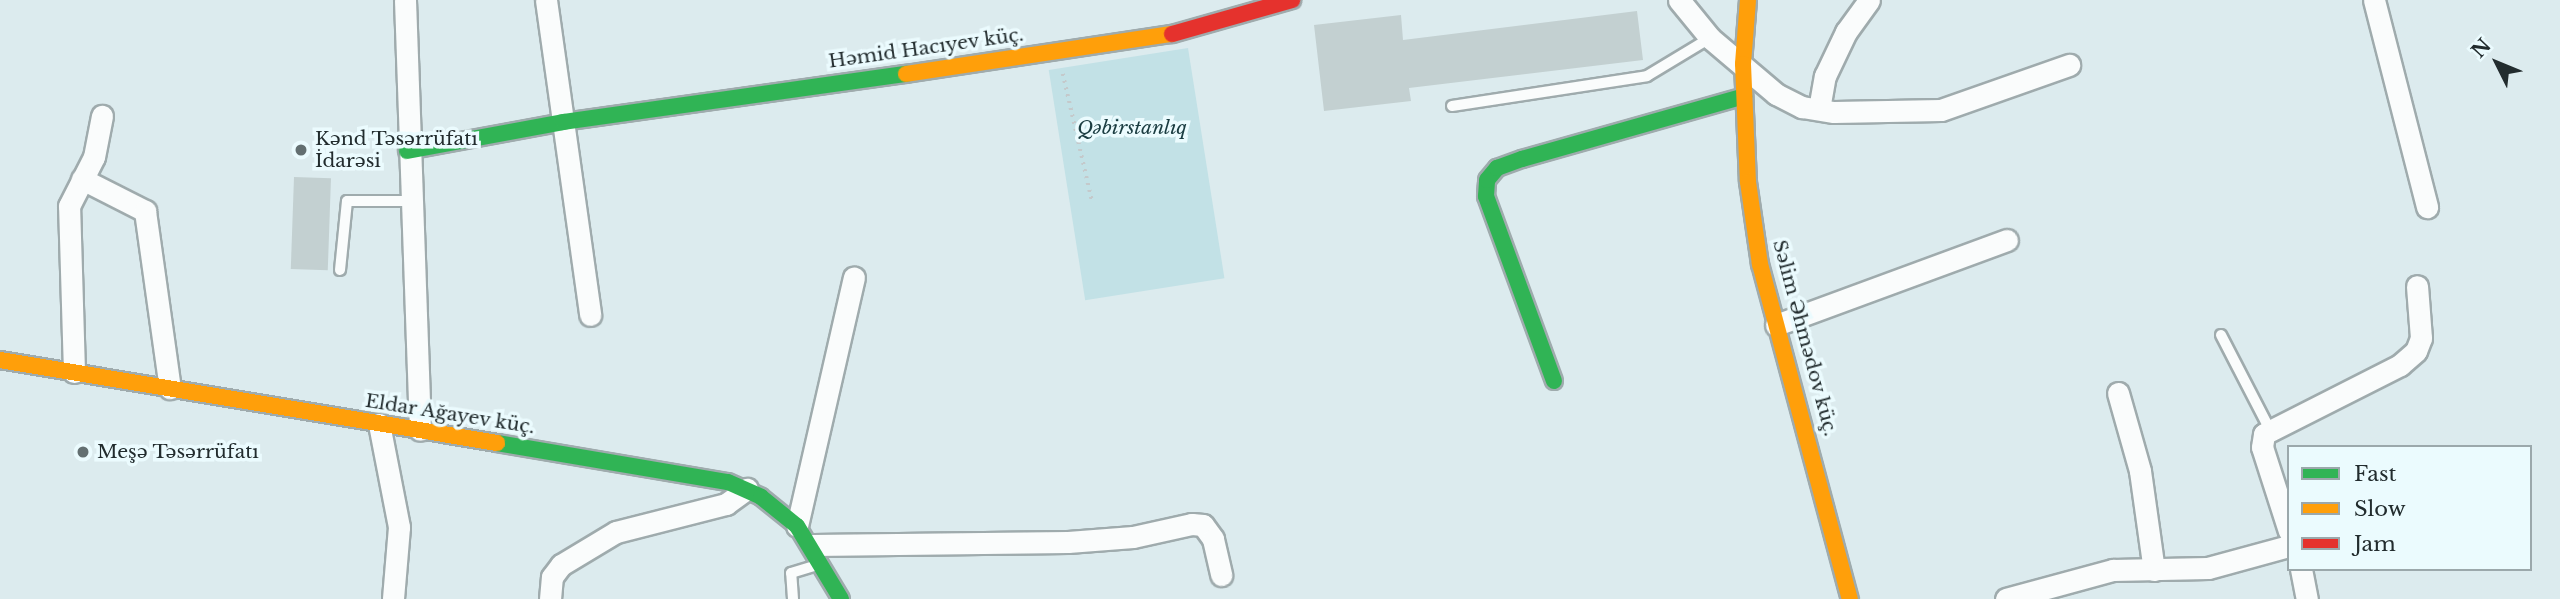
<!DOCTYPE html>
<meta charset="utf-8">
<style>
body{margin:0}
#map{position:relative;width:2560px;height:599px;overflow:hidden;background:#dcebee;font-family:"Libre Baskerville",serif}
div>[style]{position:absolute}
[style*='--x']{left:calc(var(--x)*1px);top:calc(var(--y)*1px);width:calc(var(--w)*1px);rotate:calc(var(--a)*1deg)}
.green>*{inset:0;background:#c2e1e6;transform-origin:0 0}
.building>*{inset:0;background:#c3d0d1;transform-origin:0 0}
.path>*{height:3.5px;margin-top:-1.75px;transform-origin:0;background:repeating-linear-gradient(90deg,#c4c9cb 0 2px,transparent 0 7px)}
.roads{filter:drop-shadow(2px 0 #9fabad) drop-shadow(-2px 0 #9fabad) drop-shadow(0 2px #9fabad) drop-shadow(0 -2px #9fabad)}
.lane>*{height:10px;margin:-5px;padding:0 5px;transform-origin:5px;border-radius:5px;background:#fafcfc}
.street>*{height:21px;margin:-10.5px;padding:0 10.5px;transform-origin:10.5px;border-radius:10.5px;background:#fafcfc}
.fast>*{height:16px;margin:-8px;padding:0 8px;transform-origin:8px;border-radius:8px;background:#30b455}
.slow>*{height:16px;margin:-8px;padding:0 8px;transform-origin:8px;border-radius:8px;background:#ff9f0a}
.jam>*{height:16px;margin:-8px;padding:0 8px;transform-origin:8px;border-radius:8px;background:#e5322d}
.dots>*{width:19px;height:19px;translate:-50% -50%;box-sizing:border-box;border:4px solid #ebfbfe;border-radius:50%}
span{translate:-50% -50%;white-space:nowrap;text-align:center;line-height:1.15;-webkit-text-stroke:7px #ebfbfe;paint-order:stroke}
.street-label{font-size:19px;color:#222c2e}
.park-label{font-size:19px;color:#1a3c41;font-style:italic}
.poi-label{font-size:19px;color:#222c2e}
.left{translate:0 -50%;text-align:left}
.legend{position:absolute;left:2287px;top:445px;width:245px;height:126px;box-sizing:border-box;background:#ebfbfe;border:2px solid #9ba8ab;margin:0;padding:9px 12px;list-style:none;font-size:21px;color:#222c2e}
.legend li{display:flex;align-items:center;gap:14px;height:35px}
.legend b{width:35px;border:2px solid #9ba8ab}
.north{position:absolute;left:2462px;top:28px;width:70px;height:70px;-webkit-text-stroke:5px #ebfbfe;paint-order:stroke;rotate:313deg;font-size:19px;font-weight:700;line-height:28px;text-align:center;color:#222c2e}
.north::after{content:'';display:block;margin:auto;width:24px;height:32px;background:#222c2e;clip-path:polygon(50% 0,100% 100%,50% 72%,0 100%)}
</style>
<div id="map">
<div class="green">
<div style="left:1188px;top:48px;width:233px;height:141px;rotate:81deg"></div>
</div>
<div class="building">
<div style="clip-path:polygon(1637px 11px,1643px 60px,1409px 88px,1411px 101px,1324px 111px,1314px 25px,1401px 15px,1403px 40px)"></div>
<div style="left:294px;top:177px;width:37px;height:92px;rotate:2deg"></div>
</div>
<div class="path">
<div style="--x:1063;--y:74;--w:130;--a:77.1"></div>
</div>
<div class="roads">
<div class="lane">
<div style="--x:1452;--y:106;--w:197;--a:-8.7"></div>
<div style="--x:1647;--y:76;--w:74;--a:-31.1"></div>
<div style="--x:340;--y:270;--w:69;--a:-84.2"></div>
<div style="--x:347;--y:201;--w:62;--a:0"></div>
<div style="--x:2221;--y:335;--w:105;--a:62.7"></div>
<div style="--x:793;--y:599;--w:26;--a:-94"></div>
<div style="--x:791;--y:573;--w:31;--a:-17"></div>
</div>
<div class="street">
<div style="--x:405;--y:0;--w:430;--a:88"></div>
<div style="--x:546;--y:0;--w:318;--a:82"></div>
<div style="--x:1679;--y:0;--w:49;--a:50.8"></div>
<div style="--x:1710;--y:38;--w:87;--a:40.3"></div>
<div style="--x:1776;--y:94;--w:29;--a:27"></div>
<div style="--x:1802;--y:107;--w:32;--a:9"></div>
<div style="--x:1834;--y:112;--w:107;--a:-1.1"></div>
<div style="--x:1941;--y:110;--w:136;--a:-19.4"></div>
<div style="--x:2374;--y:0;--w:214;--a:75.6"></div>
<div style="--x:1819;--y:109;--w:34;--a:-80"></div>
<div style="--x:1825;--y:76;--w:49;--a:-64.5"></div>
<div style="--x:1846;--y:32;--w:39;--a:-54"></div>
<div style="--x:82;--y:179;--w:71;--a:26.9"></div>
<div style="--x:145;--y:211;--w:179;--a:82"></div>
<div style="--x:1776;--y:325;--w:246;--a:-20.2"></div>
<div style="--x:74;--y:372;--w:166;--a:-91.7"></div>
<div style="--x:69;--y:206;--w:55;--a:-63"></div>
<div style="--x:94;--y:157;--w:42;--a:-79"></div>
<div style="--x:2118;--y:393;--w:81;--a:74.2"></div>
<div style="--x:2140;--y:471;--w:100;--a:82"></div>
<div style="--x:379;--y:424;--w:105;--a:79"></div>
<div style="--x:399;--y:527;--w:72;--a:94.8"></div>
<div style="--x:797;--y:526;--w:255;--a:-77.1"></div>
<div style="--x:2289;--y:531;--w:88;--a:-107.8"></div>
<div style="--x:2262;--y:447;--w:13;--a:-81"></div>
<div style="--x:2264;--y:434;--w:153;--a:-26.9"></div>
<div style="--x:2400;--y:365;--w:21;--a:-41"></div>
<div style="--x:2416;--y:351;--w:14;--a:-69"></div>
<div style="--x:2421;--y:338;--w:52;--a:-94.4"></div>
<div style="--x:813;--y:545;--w:255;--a:-0.7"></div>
<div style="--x:1068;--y:542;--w:65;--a:-4.4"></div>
<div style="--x:1133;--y:537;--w:60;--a:-12.4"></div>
<div style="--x:1192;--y:524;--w:11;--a:5"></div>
<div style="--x:1203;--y:525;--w:17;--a:54"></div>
<div style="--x:1213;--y:539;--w:37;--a:77"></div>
<div style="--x:2301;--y:569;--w:31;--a:79"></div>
<div style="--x:550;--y:599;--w:22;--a:-85"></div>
<div style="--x:552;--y:577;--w:15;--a:-53"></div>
<div style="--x:561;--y:565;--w:64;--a:-31"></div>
<div style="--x:616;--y:532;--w:114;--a:-14.3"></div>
<div style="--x:726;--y:504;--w:26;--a:-36"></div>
<div style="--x:2006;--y:599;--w:111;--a:-15.2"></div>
<div style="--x:2113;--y:570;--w:95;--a:-1.2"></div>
<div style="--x:2208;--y:568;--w:84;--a:-15.2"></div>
</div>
<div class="fast">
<div style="--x:407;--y:151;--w:159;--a:-10.5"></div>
<div style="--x:563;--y:122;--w:346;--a:-8"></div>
<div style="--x:1554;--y:381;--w:197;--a:-110.2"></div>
<div style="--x:1486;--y:196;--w:16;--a:-86"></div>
<div style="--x:1487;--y:180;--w:16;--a:-50"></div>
<div style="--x:1497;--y:168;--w:27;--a:-20"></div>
<div style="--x:1522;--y:159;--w:231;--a:-15.8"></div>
<div style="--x:497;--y:443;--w:234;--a:9.6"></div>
<div style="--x:728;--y:482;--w:36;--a:24"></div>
<div style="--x:761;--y:497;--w:46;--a:38.9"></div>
<div style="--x:797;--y:526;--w:85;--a:58.9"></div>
</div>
<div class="slow">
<div style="--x:1748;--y:0;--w:64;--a:94.5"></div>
<div style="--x:1743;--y:64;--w:118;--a:87.6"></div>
<div style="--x:1748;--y:182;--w:83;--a:81.7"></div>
<div style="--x:1760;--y:264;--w:347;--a:75"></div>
<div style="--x:906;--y:74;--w:269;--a:-8.6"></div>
<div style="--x:0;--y:360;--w:504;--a:9.48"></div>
</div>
<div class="jam">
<div style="--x:1172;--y:34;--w:125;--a:-15.8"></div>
</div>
</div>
<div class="dots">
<div style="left:301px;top:150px;background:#636f71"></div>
<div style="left:83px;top:452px;background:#636f71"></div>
</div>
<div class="street-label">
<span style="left:926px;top:48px;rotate:-8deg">Həmid Hacıyev küç.</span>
<span style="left:1805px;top:338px;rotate:75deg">Səlim Əhmədov küç.</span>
<span style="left:450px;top:414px;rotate:9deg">Eldar Ağayev küç.</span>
</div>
<div class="park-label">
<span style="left:1132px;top:128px">Qəbirstanlıq</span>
</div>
<div class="poi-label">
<span class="left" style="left:315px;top:150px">Kənd Təsərrüfatı<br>İdarəsi</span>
<span class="left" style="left:97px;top:452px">Meşə Təsərrüfatı</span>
</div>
<ul class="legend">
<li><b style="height:9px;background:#30b455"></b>Fast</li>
<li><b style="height:9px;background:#ff9f0a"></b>Slow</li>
<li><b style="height:9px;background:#e5322d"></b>Jam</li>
</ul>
<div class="north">N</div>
</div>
